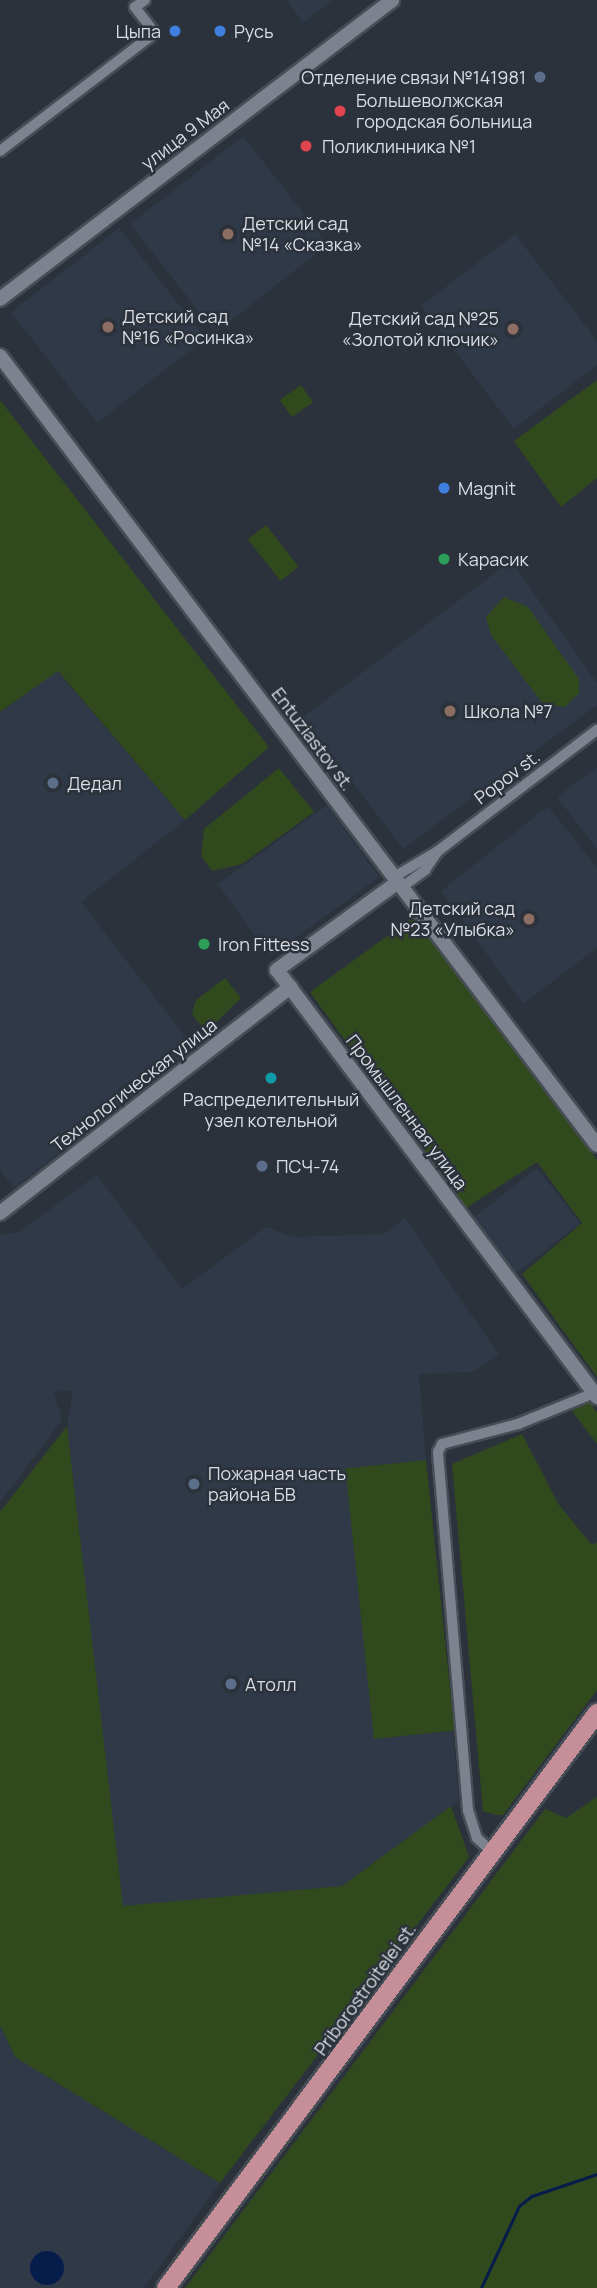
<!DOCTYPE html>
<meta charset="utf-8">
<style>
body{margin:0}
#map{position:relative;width:597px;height:2288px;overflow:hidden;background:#2c323b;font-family:Manrope,sans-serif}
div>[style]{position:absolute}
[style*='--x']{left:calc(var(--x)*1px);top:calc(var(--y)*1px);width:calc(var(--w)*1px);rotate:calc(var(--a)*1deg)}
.built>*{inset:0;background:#303948;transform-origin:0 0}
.green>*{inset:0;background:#304a1e;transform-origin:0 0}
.water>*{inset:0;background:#061c4b}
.round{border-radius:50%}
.stream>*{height:2.5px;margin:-1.25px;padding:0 1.25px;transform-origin:1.25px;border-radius:1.25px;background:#061c4b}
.roads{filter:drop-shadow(2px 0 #474d54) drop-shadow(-2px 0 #474d54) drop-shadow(0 2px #474d54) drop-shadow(0 -2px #474d54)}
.minor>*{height:10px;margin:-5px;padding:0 5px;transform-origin:5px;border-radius:5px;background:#7c838e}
.tertiary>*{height:14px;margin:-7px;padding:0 7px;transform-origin:7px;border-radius:7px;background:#7c838e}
.primary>*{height:18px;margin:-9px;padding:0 9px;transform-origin:9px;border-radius:9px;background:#c68e98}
.dots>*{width:19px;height:19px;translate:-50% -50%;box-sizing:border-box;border:4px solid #2c323b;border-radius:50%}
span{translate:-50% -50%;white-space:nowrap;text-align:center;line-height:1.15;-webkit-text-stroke:5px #2c323b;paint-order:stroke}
.poi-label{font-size:18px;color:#d9dde3}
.right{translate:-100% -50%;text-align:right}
.left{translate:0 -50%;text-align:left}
.street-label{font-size:18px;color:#d9dde3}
</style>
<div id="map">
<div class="built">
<div style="clip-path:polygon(287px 0,332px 0,303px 23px)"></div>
<div style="left:243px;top:136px;width:138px;height:143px;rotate:52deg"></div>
<div style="left:119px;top:228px;width:140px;height:137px;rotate:52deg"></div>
<div style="clip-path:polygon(515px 234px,597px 341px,597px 365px,514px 429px,421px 306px)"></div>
<div style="clip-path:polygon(511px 561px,597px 683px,597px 705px,403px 849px,303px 717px)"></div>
<div style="clip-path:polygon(57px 671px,185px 820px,81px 902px,194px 1048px,14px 1188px,0 1170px,0 712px)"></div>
<div style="clip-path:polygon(597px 767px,597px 849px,557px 797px)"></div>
<div style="left:327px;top:805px;width:89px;height:135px;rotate:54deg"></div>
<div style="clip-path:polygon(548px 806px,597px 868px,597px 948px,523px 1004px,441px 891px)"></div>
<div style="left:537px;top:1168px;width:70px;height:83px;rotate:52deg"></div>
<div style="clip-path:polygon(97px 1175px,182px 1289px,266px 1227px,293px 1237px,384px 1234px,405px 1218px,499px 1355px,472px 1372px,419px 1374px,426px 1460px,348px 1479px,378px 1738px,453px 1731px,459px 1801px,342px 1886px,122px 1907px,67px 1426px,73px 1390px,54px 1392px,62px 1420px,0 1502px,0 1235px,19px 1232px)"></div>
<div style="clip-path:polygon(0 2025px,15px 2057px,220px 2183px,144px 2288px,0 2288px)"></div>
</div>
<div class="green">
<div style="clip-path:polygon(597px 380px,597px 478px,561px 507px,514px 441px)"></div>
<div style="left:301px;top:385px;width:21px;height:26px;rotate:55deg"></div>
<div style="clip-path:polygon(0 400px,269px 747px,185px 820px,58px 671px,0 712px)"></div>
<div style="left:266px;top:525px;width:53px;height:23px;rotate:52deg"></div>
<div style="clip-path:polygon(504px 597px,528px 607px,579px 679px,579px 693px,565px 707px,543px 704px,491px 635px,486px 617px)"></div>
<div style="clip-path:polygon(279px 768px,314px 812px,242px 864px,212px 871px,201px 856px,204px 829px)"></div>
<div style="clip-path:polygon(415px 916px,597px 1160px,597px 1377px,522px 1274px,582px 1223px,537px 1162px,466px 1208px,310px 992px)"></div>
<div style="clip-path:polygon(225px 978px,241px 998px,206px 1032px,192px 1014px,196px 1000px)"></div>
<div style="clip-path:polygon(589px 1402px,597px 1412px,597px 1444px,572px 1411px)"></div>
<div style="clip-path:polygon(67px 1426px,123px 1906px,342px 1886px,451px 1806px,469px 1857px,220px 2183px,15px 2057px,0 2025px,0 1512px)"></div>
<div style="clip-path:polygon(522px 1434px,559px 1505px,592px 1545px,597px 1542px,597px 1690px,503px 1815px,497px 1815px,483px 1811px,452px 1464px)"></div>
<div style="left:426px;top:1460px;width:272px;height:81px;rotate:84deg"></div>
<div style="clip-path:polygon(597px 1797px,597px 2288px,185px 2288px,545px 1809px,566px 1818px)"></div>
</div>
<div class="water">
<div class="round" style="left:30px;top:2251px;width:34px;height:34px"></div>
</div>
<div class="stream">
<div style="--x:481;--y:2288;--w:90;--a:-65.1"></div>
<div style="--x:519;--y:2206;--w:16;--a:-38"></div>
<div style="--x:532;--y:2196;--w:69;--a:-18.7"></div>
</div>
<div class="roads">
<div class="minor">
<div style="--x:0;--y:151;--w:195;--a:-37.3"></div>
<div style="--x:155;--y:33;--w:33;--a:-128"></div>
<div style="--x:135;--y:7;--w:12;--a:-35"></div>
<div style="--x:394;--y:877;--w:51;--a:-30.6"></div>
<div style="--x:438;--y:851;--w:200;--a:-37.3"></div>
<div style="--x:402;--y:887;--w:29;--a:-36"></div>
<div style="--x:425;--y:870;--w:23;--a:-56"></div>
<div style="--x:492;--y:1852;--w:21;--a:-137"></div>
<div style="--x:477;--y:1838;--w:29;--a:-108"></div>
<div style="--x:468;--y:1810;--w:359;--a:-94.8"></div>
<div style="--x:438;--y:1452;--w:9;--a:-63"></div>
<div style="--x:442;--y:1444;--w:79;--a:-14.7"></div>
<div style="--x:518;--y:1424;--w:82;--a:-22.2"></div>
</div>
<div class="tertiary">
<div style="--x:0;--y:299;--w:493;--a:-37.3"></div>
<div style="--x:0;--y:356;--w:989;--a:52.89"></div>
<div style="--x:398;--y:882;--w:150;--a:144"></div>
<div style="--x:277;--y:970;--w:534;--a:53.15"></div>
<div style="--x:0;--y:1213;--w:368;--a:-37.9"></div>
</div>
<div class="primary">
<div style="--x:166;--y:2288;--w:719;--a:-53.15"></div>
</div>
</div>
<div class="dots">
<div style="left:175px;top:31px;background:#3f7fe0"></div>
<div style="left:220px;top:31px;background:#3f7fe0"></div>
<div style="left:540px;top:77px;background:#5c6f8a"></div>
<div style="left:340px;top:111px;background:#e0444e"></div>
<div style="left:306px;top:146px;background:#e0444e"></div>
<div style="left:228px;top:234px;background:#8d6e63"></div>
<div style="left:108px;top:327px;background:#8d6e63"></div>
<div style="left:513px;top:329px;background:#8d6e63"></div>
<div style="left:444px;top:488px;background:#3f7fe0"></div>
<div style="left:444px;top:559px;background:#2e9e5b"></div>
<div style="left:450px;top:711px;background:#8d6e63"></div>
<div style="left:53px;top:783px;background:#5c6f8a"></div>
<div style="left:529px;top:919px;background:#8d6e63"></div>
<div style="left:204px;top:944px;background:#2e9e5b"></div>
<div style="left:271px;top:1078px;background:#0f9aa8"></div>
<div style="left:262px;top:1166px;background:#5c6f8a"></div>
<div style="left:194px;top:1484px;background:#5c6f8a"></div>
<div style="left:231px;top:1684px;background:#5c6f8a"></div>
</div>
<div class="poi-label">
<span class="right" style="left:161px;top:31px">Цыпа</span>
<span class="left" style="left:234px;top:31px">Русь</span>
<span class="right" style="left:526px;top:77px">Отделение связи №141981</span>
<span class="left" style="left:356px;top:111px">Большеволжская<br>городская больница</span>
<span class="left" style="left:322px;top:146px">Поликлинника №1</span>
<span class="left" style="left:242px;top:234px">Детский сад<br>№14 «Сказка»</span>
<span class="left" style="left:122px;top:327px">Детский сад<br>№16 «Росинка»</span>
<span class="right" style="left:499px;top:329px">Детский сад №25<br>«Золотой ключик»</span>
<span class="left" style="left:458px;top:488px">Magnit</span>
<span class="left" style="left:458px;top:559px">Карасик</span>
<span class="left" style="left:464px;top:711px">Школа №7</span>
<span class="left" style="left:67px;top:783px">Дедал</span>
<span class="right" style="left:515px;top:919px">Детский сад<br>№23 «Улыбка»</span>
<span class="left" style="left:218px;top:944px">Iron Fittess</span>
<span style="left:271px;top:1110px">Распределительный<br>узел котельной</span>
<span class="left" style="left:276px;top:1166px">ПСЧ-74</span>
<span class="left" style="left:208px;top:1484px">Пожарная часть<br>района БВ</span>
<span class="left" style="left:245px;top:1684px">Атолл</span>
</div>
<div class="street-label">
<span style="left:185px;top:134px;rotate:-37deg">улица 9 Мая</span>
<span style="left:313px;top:739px;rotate:53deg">Entuziastov st.</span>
<span style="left:507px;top:777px;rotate:-37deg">Popov st.</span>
<span style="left:134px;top:1085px;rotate:-38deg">Технологическая улица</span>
<span style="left:407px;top:1112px;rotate:53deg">Промышленная улица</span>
<span style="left:365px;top:1989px;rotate:-54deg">Priborostroitelei st.</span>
</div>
</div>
